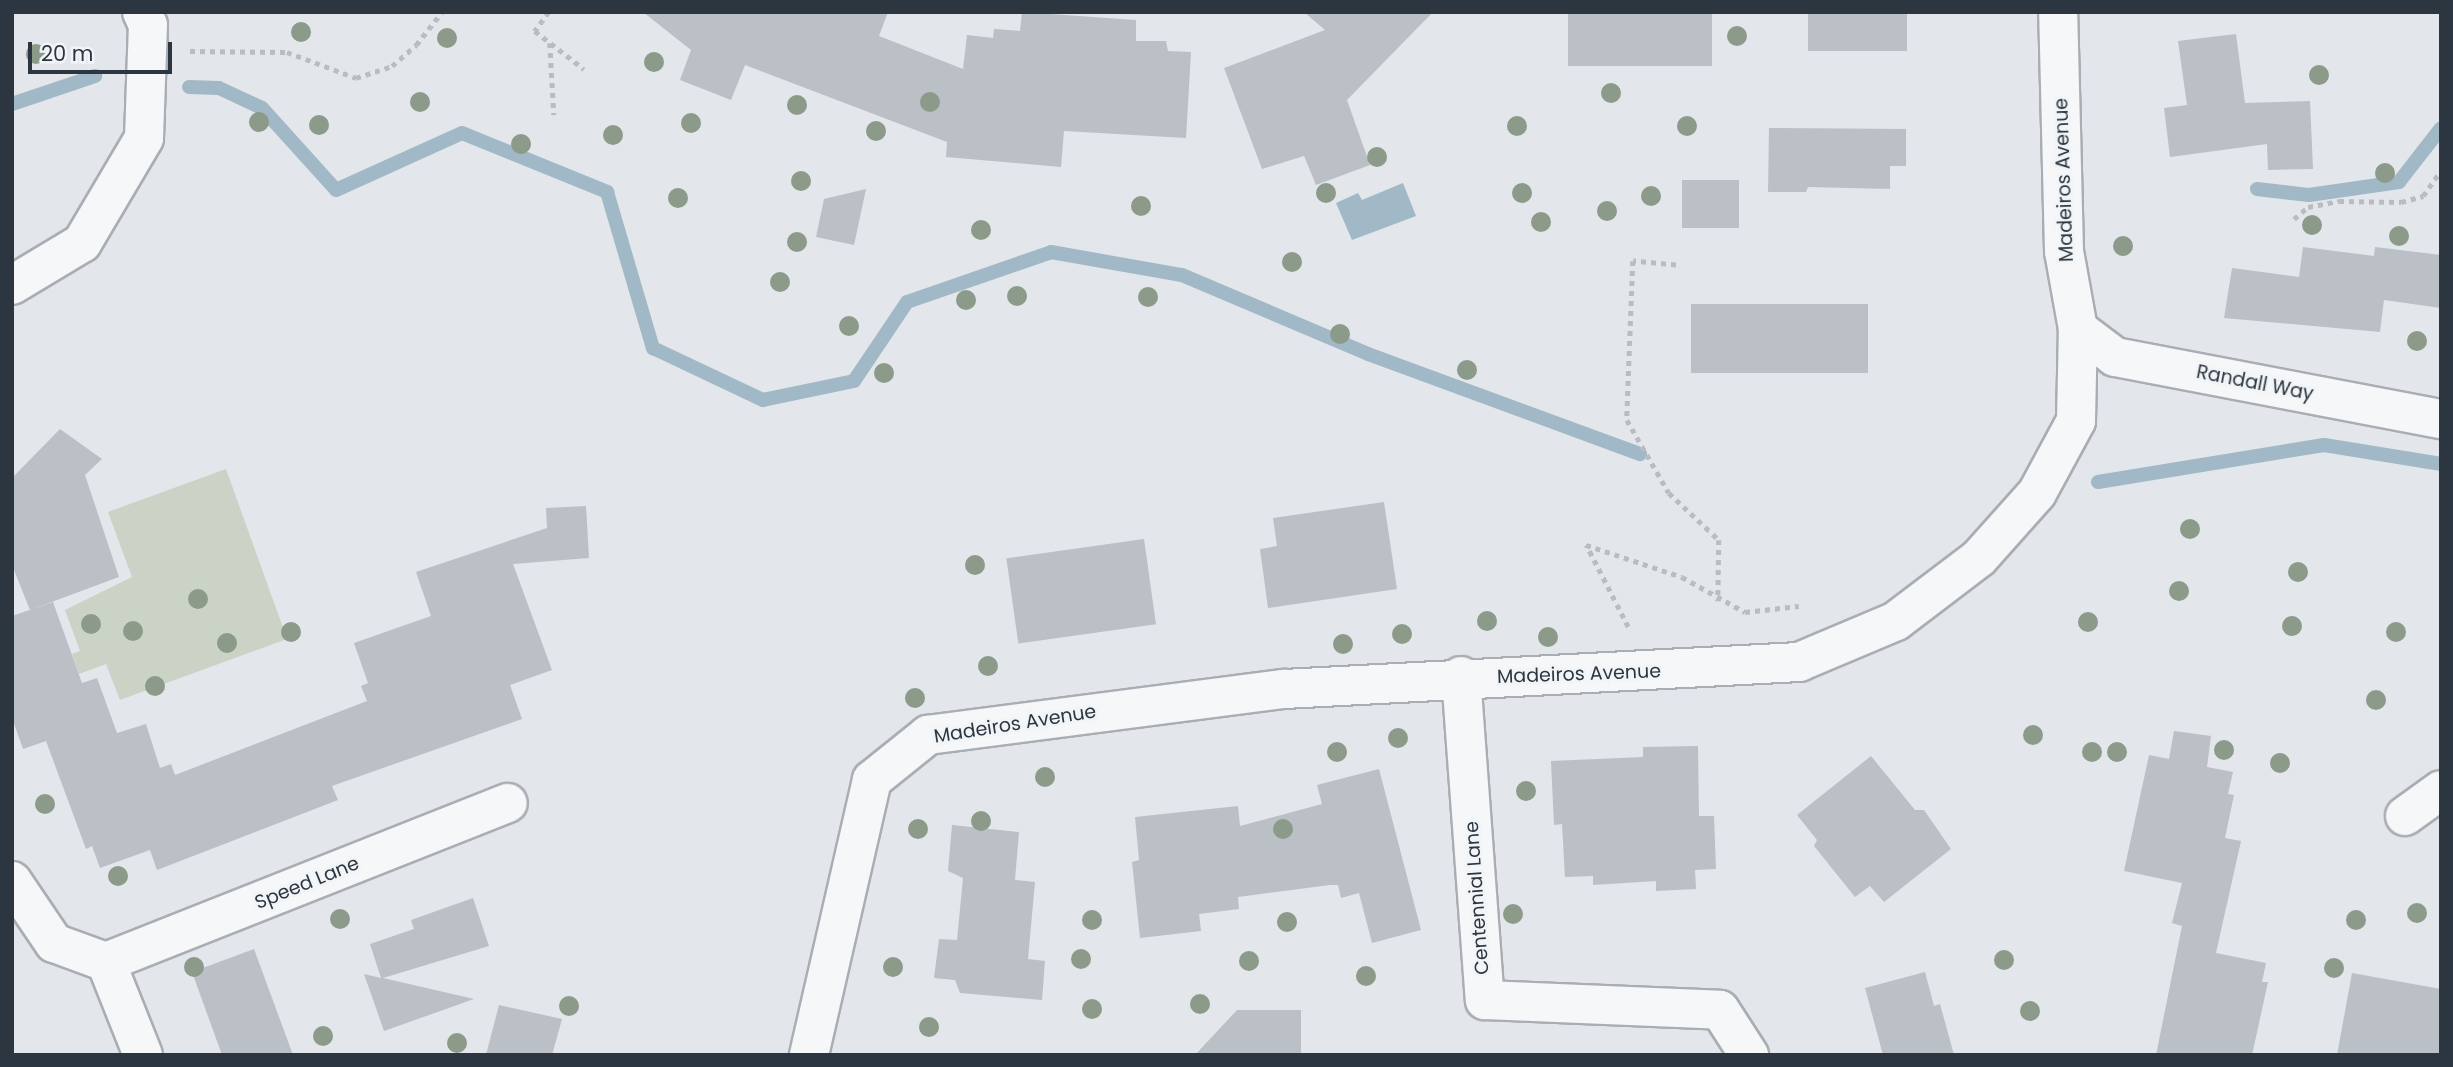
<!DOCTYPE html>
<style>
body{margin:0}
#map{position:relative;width:2453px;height:1067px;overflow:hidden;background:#e3e6ea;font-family:Poppins,sans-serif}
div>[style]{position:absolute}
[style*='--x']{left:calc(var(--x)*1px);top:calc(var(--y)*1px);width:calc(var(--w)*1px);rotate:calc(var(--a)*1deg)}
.green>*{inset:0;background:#cad3c5}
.water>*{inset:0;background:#a1b8c6}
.stream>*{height:14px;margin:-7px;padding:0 7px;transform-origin:7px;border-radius:7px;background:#a1b8c6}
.building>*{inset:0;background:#bac0c6;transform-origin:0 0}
.path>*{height:4.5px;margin-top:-2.25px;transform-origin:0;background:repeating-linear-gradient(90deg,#b9bdc1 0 5px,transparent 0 10px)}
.roads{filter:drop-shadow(2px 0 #a8aeb4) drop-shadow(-2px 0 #a8aeb4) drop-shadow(0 2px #a8aeb4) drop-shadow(0 -2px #a8aeb4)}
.minor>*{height:38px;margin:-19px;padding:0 19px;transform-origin:19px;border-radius:19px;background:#f5f7f8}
.trees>*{width:20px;height:20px;margin:-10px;border-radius:50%;background:#8c9a8a}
span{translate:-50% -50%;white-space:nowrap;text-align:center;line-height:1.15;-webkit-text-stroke:6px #f2f5f7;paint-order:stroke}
.street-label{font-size:19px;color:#2c3640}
.frame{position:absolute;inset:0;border:14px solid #2c3640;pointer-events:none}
.scale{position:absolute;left:28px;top:42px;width:144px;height:32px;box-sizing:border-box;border:4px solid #2c3640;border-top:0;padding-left:9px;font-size:21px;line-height:24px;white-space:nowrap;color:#2c3640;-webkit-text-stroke:5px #f2f5f7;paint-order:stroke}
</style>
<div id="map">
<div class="green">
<div style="clip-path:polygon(226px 469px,287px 639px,120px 700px,106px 664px,79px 674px,72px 654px,80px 651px,65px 610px,132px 577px,108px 512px)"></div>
</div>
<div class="water">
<div style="clip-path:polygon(1403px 183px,1416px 216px,1352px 240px,1336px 203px,1358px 193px,1362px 200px)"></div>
</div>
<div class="stream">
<div style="--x:189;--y:87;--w:30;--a:2"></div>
<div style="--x:219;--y:88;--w:47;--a:24.9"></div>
<div style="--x:262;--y:108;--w:110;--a:47.9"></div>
<div style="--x:336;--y:190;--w:138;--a:-24.3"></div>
<div style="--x:462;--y:133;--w:157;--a:22.1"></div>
<div style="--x:607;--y:192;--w:163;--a:73.6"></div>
<div style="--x:653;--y:348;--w:122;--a:25.3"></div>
<div style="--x:763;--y:400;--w:93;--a:-11.8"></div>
<div style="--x:854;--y:381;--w:95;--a:-56.1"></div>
<div style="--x:907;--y:302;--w:152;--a:-19.1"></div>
<div style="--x:1051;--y:252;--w:133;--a:10"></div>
<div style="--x:1182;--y:275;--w:202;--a:23"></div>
<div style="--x:1368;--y:354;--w:290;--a:20.2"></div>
<div style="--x:12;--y:104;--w:88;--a:-18.6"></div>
<div style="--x:2257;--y:189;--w:52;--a:6.6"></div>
<div style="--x:2309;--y:195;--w:91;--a:-8.2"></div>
<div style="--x:2399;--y:182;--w:68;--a:-52.1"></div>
<div style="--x:2098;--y:482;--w:229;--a:-9.3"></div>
<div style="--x:2324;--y:445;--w:119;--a:9.2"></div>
</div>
<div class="building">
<div style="clip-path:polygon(643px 12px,888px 12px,879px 36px,963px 69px,967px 35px,993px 38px,994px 29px,1020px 31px,1022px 12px,1136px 20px,1136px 41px,1166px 41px,1168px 51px,1191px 52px,1186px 138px,1064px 131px,1061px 167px,946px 157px,947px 142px,745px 65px,731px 100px,680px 80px,691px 50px)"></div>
<div style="clip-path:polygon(1304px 12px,1433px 12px,1347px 100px,1370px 165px,1316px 185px,1304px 156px,1262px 169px,1224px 68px,1325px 30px)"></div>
<div style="left:1568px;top:12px;width:144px;height:54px"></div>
<div style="left:1808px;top:12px;width:99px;height:39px"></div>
<div style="clip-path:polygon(2236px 34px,2245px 103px,2310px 101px,2313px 169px,2268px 170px,2267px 144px,2170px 157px,2164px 108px,2187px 105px,2178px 41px)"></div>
<div style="clip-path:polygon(1769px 128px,1906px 129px,1906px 166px,1890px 166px,1890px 189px,1808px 187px,1806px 192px,1768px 192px)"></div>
<div style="left:1682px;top:180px;width:57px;height:48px"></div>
<div style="clip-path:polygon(866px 189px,854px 245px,816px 237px,824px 199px)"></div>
<div style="clip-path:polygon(2303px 247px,2374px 256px,2375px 247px,2441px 255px,2441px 308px,2384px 300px,2380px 332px,2224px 318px,2232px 268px,2299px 277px)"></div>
<div style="left:1691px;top:304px;width:177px;height:69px"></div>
<div style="clip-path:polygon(60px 429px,102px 459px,85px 475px,119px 577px,30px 610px,12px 565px,12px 478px)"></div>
<div style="clip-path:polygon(1384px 502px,1397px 589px,1268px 608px,1260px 549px,1277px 546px,1273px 518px)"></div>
<div style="clip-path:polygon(586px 506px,589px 558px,513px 564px,552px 670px,510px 685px,522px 719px,332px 786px,338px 800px,157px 870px,150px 850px,100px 868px,92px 846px,86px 849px,46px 741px,23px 749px,12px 718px,12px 616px,53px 602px,82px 683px,97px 678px,117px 733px,146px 724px,160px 768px,171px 764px,175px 775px,367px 701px,361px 686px,368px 683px,354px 643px,431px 616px,416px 572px,547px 528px,546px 508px)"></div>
<div style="left:1144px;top:539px;width:86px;height:139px;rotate:82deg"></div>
<div style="clip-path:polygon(2174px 731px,2211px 736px,2207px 767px,2233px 772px,2228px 794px,2234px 795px,2225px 838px,2241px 841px,2216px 953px,2266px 963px,2262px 982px,2268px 982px,2252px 1055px,2156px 1055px,2182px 926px,2172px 923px,2182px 883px,2124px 871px,2149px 755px,2169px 759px)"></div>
<div style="clip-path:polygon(1698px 746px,1699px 816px,1714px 816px,1716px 869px,1695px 870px,1696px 889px,1656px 891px,1656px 881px,1593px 885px,1593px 876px,1565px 877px,1562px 824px,1554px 825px,1551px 761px,1643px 757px,1643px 747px)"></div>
<div style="clip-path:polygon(1871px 756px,1915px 810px,1924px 810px,1951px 849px,1884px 902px,1870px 886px,1855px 897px,1814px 846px,1817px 840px,1797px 815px)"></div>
<div style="clip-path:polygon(1379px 769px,1421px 930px,1372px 943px,1359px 893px,1341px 898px,1338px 885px,1330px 885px,1238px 897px,1239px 909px,1199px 914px,1201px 931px,1140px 938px,1132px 862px,1139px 860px,1135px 817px,1238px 806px,1240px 826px,1322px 804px,1317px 785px)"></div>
<div style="clip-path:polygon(952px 825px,1019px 832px,1015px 880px,1035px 882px,1028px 959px,1045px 961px,1042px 1000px,960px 993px,955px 980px,934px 978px,939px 939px,957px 940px,963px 878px,948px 871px)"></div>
<div style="clip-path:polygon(473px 898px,489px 946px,383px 978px,474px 999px,384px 1031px,364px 974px,381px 978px,370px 944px,414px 929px,411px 920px)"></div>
<div style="clip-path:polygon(254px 949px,293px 1055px,222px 1055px,192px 972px)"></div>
<div style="clip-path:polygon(1925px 972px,1934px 1006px,1940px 1004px,1954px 1055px,1883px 1055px,1865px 988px)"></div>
<div style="clip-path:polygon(2352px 973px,2441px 989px,2441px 1055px,2337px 1055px)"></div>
<div style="clip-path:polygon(499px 1005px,562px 1019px,552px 1055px,486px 1055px)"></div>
<div style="clip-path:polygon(1237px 1010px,1301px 1010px,1301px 1055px,1195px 1055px)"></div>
</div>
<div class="path">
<div style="--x:549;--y:12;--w:24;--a:126"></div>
<div style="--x:535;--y:31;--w:62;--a:37.8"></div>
<div style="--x:550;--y:43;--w:72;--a:86.8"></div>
<div style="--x:190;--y:51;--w:97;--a:0.6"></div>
<div style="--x:287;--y:52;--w:74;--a:20.6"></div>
<div style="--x:356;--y:78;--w:38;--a:-18"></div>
<div style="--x:392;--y:66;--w:32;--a:-41"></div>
<div style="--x:416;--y:45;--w:42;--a:-51.8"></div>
<div style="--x:2294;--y:219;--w:18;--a:-41"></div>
<div style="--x:2308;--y:207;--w:32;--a:-11"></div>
<div style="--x:2339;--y:201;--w:62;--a:0.9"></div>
<div style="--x:2401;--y:202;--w:23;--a:-15"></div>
<div style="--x:2423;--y:196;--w:32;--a:-55"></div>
<div style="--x:1676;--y:265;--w:43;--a:-174.7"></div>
<div style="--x:1633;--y:261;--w:159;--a:92.2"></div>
<div style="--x:1627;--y:420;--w:84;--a:60.1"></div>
<div style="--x:1669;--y:493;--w:69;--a:43.2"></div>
<div style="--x:1719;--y:540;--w:61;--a:90.9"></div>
<div style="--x:1628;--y:627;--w:92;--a:-117.1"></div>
<div style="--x:1586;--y:545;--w:101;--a:18.4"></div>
<div style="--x:1682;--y:577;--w:72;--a:29.1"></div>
<div style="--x:1745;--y:612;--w:54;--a:-6.3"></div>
</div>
<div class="roads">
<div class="minor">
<div style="--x:12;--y:285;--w:82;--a:-31"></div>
<div style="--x:82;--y:243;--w:122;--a:-59.4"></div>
<div style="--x:144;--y:138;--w:113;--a:-88"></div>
<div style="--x:148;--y:25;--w:14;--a:-115"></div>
<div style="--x:2078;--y:329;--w:46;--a:37.1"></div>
<div style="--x:2115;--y:357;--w:332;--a:10.8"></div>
<div style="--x:1461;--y:676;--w:325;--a:85.8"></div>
<div style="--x:1485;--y:1000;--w:235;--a:2.4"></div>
<div style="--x:1720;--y:1010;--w:54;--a:57.2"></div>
<div style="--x:2405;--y:816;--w:44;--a:-35.8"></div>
<div style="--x:12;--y:881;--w:75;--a:55.9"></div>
<div style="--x:54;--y:943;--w:55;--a:20.1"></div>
<div style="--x:106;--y:962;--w:100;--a:68.3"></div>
<div style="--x:106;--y:962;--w:432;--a:-21.6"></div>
<div style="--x:809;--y:1055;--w:282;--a:-77.1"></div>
<div style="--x:872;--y:780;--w:72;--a:-38.8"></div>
<div style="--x:928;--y:735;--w:359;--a:-7.4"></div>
<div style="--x:1284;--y:689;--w:516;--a:-3"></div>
<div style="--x:1799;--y:662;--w:105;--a:-22.9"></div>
<div style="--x:1896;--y:621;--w:104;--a:-37.2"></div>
<div style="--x:1979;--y:558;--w:87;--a:-48.3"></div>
<div style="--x:2037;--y:493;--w:82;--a:-61.6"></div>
<div style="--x:2076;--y:421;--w:92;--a:-88.8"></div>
<div style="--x:2078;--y:329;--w:79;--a:-100.2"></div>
<div style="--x:2064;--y:251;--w:239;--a:-91.4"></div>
</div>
</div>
<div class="trees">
<div style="left:301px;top:32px"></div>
<div style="left:1737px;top:36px"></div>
<div style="left:447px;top:38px"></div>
<div style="left:36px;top:54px"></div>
<div style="left:654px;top:62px"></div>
<div style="left:2319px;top:75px"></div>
<div style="left:1611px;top:93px"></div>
<div style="left:420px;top:102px"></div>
<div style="left:930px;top:102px"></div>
<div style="left:797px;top:105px"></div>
<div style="left:259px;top:122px"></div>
<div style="left:691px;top:123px"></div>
<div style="left:319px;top:125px"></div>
<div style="left:1517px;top:126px"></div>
<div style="left:1687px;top:126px"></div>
<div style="left:876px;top:131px"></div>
<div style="left:613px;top:135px"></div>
<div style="left:521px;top:144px"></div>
<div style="left:1377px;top:157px"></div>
<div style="left:2385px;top:173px"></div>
<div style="left:801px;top:181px"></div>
<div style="left:1326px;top:193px"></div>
<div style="left:1522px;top:193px"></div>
<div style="left:1651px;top:196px"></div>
<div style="left:678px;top:198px"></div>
<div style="left:1141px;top:206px"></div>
<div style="left:1607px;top:211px"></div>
<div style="left:1541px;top:222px"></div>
<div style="left:2312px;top:225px"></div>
<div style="left:981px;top:230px"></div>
<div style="left:2399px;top:236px"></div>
<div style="left:797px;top:242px"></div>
<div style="left:2123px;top:246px"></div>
<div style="left:1292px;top:262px"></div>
<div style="left:780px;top:282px"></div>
<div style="left:1017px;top:296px"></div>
<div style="left:1148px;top:297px"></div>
<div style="left:966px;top:300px"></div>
<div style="left:849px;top:326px"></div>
<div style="left:1340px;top:334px"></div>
<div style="left:2417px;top:341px"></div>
<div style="left:1467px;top:370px"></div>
<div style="left:884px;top:373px"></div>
<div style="left:2190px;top:529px"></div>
<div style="left:975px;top:565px"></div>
<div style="left:2298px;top:572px"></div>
<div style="left:2179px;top:591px"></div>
<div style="left:198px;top:599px"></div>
<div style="left:1487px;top:621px"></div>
<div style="left:2088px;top:622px"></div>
<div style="left:91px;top:624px"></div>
<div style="left:2292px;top:626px"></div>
<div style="left:133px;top:631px"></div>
<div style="left:291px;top:632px"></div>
<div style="left:2396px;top:632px"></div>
<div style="left:1402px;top:634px"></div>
<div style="left:1548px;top:637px"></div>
<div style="left:227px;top:643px"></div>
<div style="left:1343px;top:644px"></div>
<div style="left:988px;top:666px"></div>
<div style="left:155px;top:686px"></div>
<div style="left:915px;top:698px"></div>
<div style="left:2376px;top:700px"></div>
<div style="left:2033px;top:735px"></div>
<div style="left:1398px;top:738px"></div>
<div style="left:2224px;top:750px"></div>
<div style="left:1337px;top:752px"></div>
<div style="left:2092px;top:752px"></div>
<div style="left:2117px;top:752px"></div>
<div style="left:2280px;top:763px"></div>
<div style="left:1045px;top:777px"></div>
<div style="left:1526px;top:791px"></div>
<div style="left:45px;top:804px"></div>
<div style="left:981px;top:821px"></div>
<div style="left:918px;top:829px"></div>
<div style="left:1283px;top:829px"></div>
<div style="left:118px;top:876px"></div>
<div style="left:2417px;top:913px"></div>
<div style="left:1513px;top:914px"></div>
<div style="left:340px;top:919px"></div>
<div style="left:1092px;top:920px"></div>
<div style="left:2356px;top:920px"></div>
<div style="left:1287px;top:922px"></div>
<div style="left:1081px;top:959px"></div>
<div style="left:2004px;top:960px"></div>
<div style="left:1249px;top:961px"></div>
<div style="left:194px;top:967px"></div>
<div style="left:893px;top:967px"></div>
<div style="left:2334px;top:968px"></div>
<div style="left:1366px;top:976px"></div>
<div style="left:1200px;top:1004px"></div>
<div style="left:569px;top:1006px"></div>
<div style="left:1092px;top:1009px"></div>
<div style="left:2030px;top:1011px"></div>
<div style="left:929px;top:1027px"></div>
<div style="left:323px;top:1036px"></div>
<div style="left:457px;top:1043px"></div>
</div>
<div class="street-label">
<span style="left:2064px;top:180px;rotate:-92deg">Madeiros Avenue</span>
<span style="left:2255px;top:383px;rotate:11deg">Randall Way</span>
<span style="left:1579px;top:674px;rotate:-2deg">Madeiros Avenue</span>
<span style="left:1015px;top:724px;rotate:-9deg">Madeiros Avenue</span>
<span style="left:307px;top:883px;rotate:-22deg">Speed Lane</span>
<span style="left:1477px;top:898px;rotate:-94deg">Centennial Lane</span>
</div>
<div class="frame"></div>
<div class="scale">20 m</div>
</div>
